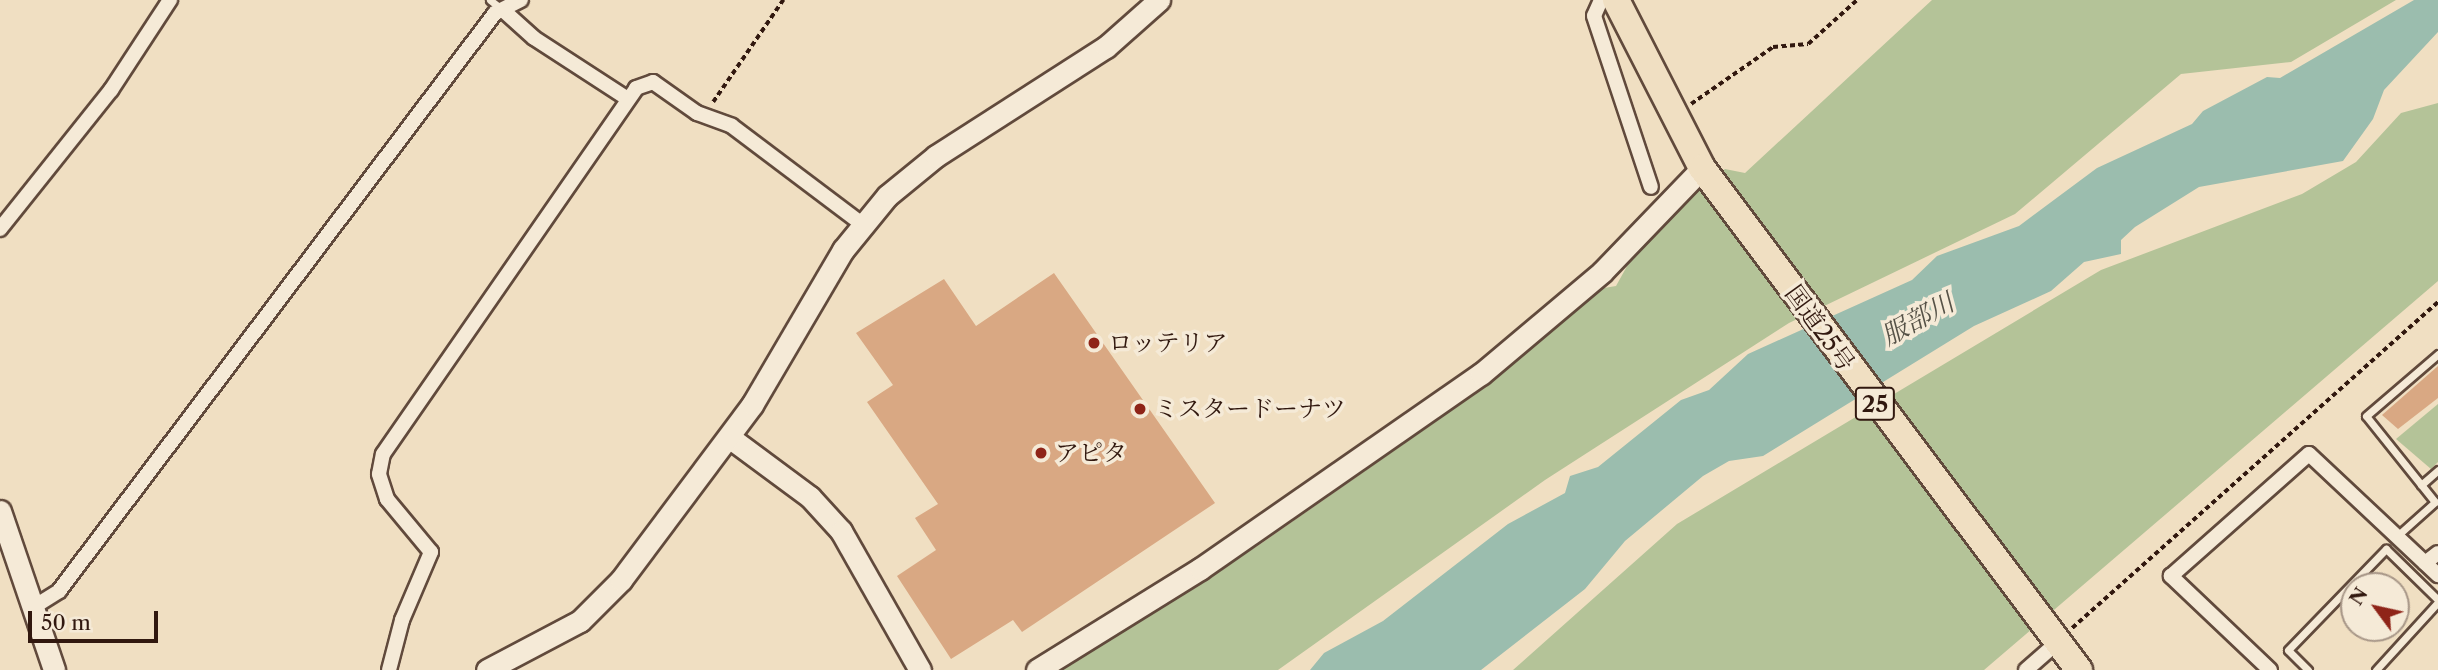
<!DOCTYPE html>
<meta charset="utf-8">
<style>
body{margin:0}
#map{position:relative;width:2438px;height:670px;overflow:hidden;background:#f0dfc2;font-family:"Libre Caslon Text","Noto Serif JP",serif}
div>[style]{position:absolute}
[style*='--x']{left:calc(var(--x)*1px);top:calc(var(--y)*1px);width:calc(var(--w)*1px);rotate:calc(var(--a)*1deg)}
.green>*{inset:0;background:#b4c398}
.water>*{inset:0;background:#9bbdae}
.building>*{inset:0;background:#d9a883}
.path>*{height:3.5px;margin-top:-1.75px;transform-origin:0;background:repeating-linear-gradient(90deg,#31180f 0 5px,transparent 0 8.5px)}
.roads{filter:drop-shadow(2px 0 #614a3c) drop-shadow(-2px 0 #614a3c) drop-shadow(0 2px #614a3c) drop-shadow(0 -2px #614a3c)}
.lane>*{height:7px;margin:-3.5px;padding:0 3.5px;transform-origin:3.5px;border-radius:3.5px;background:#f5ead7}
.street>*{height:14px;margin:-7px;padding:0 7px;transform-origin:7px;border-radius:7px;background:#f5ead7}
.secondary>*{height:21px;margin:-10.5px;padding:0 10.5px;transform-origin:10.5px;border-radius:10.5px;background:#f5ead7}
.highway>*{height:26px;margin:-13px;padding:0 13px;transform-origin:13px;border-radius:13px;background:#f0dfc2}
.dots>*{width:19px;height:19px;translate:-50% -50%;box-sizing:border-box;border:4px solid #f5ead7;border-radius:50%}
span{translate:-50% -50%;white-space:nowrap;text-align:center;line-height:1.15;-webkit-text-stroke:7px #f5ead7;paint-order:stroke}
.shield-label span{padding:2px 5px;background:#f5ead7;border:2px solid;border-radius:5px;-webkit-text-stroke-width:0}
.shield-label{font-size:23px;color:#31180f;font-weight:700}
.street-label{font-size:24px;color:#31180f}
.poi-label{font-size:24px;color:#31180f}
.left{translate:0 -50%;text-align:left}
.water-label{font-size:26px;color:#565247;font-style:italic}
.north{position:absolute;left:2340px;top:572px;width:70px;height:70px;box-sizing:border-box;background:#f5ead7;border:2px solid #a79687;border-radius:50%;rotate:303deg;font-size:19px;font-weight:700;line-height:28px;text-align:center;color:#31180f}
.north::after{content:'';display:block;margin:auto;width:24px;height:32px;background:#8f2418;clip-path:polygon(50% 0,100% 100%,50% 72%,0 100%)}
.scale{position:absolute;left:28px;top:611px;width:130px;height:32px;box-sizing:border-box;border:4px solid #31180f;border-top:0;padding-left:9px;font-size:21px;line-height:24px;white-space:nowrap;color:#31180f;-webkit-text-stroke:5px #f5ead7;paint-order:stroke}
</style>
<div id="map">
<div class="green">
<div style="clip-path:polygon(1932px 0,2396px 0,2291px 62px,2181px 74px,2015px 214px,1789px 323px,1545px 480px,1278px 670px,1058px 670px,1259px 545px,1435px 422px,1598px 289px,1616px 286px,1631px 259px,1696px 191px,1725px 169px,1745px 173px)"></div>
<div style="clip-path:polygon(2438px 103px,2438px 281px,1984px 670px,1513px 670px,1677px 524px,2101px 270px,2302px 194px,2356px 162px,2401px 113px)"></div>
<div style="clip-path:polygon(2438px 404px,2438px 462px,2431px 469px,2396px 439px)"></div>
</div>
<div class="water">
<div style="clip-path:polygon(2414px 0,2438px 0,2438px 32px,2384px 90px,2373px 119px,2343px 161px,2199px 187px,2135px 227px,2121px 240px,2121px 254px,2084px 262px,2051px 291px,1974px 326px,1763px 456px,1729px 461px,1703px 476px,1625px 541px,1585px 589px,1481px 670px,1310px 670px,1324px 653px,1383px 621px,1508px 524px,1565px 493px,1570px 476px,1598px 467px,1681px 400px,1709px 390px,1748px 354px,1912px 280px,1937px 256px,2019px 226px,2097px 168px,2192px 124px,2203px 111px,2267px 77px,2280px 78px)"></div>
</div>
<div class="building">
<div style="clip-path:polygon(1054px 273px,1215px 503px,1022px 632px,1013px 620px,951px 659px,897px 576px,936px 550px,915px 518px,938px 504px,867px 402px,893px 385px,856px 333px,944px 279px,976px 326px)"></div>
<div style="clip-path:polygon(2438px 366px,2438px 398px,2398px 429px,2382px 415px)"></div>
</div>
<div class="path">
<div style="--x:713;--y:102;--w:124;--a:-55.5"></div>
<div style="--x:1691;--y:104;--w:100;--a:-34.8"></div>
<div style="--x:1773;--y:47;--w:35;--a:-5"></div>
<div style="--x:1808;--y:44;--w:66;--a:-41.9"></div>
<div style="--x:2072;--y:628;--w:490;--a:-41.7"></div>
</div>
<div class="roads">
<div class="lane">
<div style="--x:490;--y:0;--w:16;--a:38"></div>
<div style="--x:2421;--y:485;--w:23;--a:-41"></div>
<div style="--x:2397;--y:536;--w:51;--a:-41.8"></div>
<div style="--x:2435;--y:502;--w:110;--a:-128.7"></div>
<div style="--x:2366;--y:416;--w:95;--a:-40.7"></div>
<div style="--x:2308;--y:670;--w:28;--a:-135"></div>
<div style="--x:2288;--y:650;--w:141;--a:-45.9"></div>
<div style="--x:2386;--y:549;--w:73;--a:44.4"></div>
<div style="--x:2376;--y:670;--w:92;--a:-47.6"></div>
</div>
<div class="street">
<div style="--x:1601;--y:0;--w:17;--a:114"></div>
<div style="--x:1594;--y:16;--w:180;--a:71.6"></div>
<div style="--x:504;--y:11;--w:40;--a:42"></div>
<div style="--x:534;--y:38;--w:112;--a:33"></div>
<div style="--x:0;--y:229;--w:178;--a:-51.4"></div>
<div style="--x:111;--y:90;--w:108;--a:-56.8"></div>
<div style="--x:2425;--y:563;--w:16;--a:-38"></div>
<div style="--x:32;--y:608;--w:32;--a:-32"></div>
<div style="--x:59;--y:591;--w:724;--a:-52.97"></div>
<div style="--x:495;--y:13;--w:29;--a:-27"></div>
<div style="--x:389;--y:670;--w:52;--a:-75.4"></div>
<div style="--x:402;--y:620;--w:74;--a:-66.9"></div>
<div style="--x:431;--y:552;--w:69;--a:-129.7"></div>
<div style="--x:387;--y:499;--w:26;--a:-108"></div>
<div style="--x:379;--y:474;--w:20;--a:-79"></div>
<div style="--x:383;--y:454;--w:445;--a:-55.3"></div>
<div style="--x:636;--y:88;--w:18;--a:-19"></div>
<div style="--x:653;--y:82;--w:54;--a:35.2"></div>
<div style="--x:697;--y:113;--w:37;--a:20"></div>
<div style="--x:732;--y:126;--w:163;--a:37"></div>
<div style="--x:2026;--y:670;--w:43;--a:-41.2"></div>
<div style="--x:2270;--y:670;--w:137;--a:-136.5"></div>
<div style="--x:2171;--y:576;--w:184;--a:-41.5"></div>
<div style="--x:2309;--y:454;--w:177;--a:43.2"></div>
</div>
<div class="secondary">
<div style="--x:729;--y:437;--w:101;--a:36.5"></div>
<div style="--x:810;--y:497;--w:46;--a:47.6"></div>
<div style="--x:841;--y:531;--w:160;--a:60.4"></div>
<div style="--x:0;--y:511;--w:168;--a:71.2"></div>
<div style="--x:487;--y:670;--w:105;--a:-27.8"></div>
<div style="--x:580;--y:621;--w:58;--a:-45"></div>
<div style="--x:621;--y:580;--w:219;--a:-53.2"></div>
<div style="--x:752;--y:405;--w:180;--a:-59.6"></div>
<div style="--x:843;--y:250;--w:70;--a:-50.8"></div>
<div style="--x:887;--y:196;--w:63;--a:-39.2"></div>
<div style="--x:936;--y:156;--w:202;--a:-32.7"></div>
<div style="--x:1106;--y:47;--w:71;--a:-41.6"></div>
<div style="--x:1037;--y:670;--w:192;--a:-31.8"></div>
<div style="--x:1200;--y:569;--w:342;--a:-34.8"></div>
<div style="--x:1481;--y:374;--w:158;--a:-40.1"></div>
<div style="--x:1602;--y:272;--w:144;--a:-46.1"></div>
</div>
<div class="highway">
<div style="--x:1616;--y:0;--w:189;--a:62.9"></div>
<div style="--x:1702;--y:168;--w:628;--a:53.09"></div>
</div>
</div>
<div class="dots">
<div style="left:1094px;top:343px;background:#8f2418"></div>
<div style="left:1140px;top:409px;background:#8f2418"></div>
<div style="left:1041px;top:453px;background:#8f2418"></div>
</div>
<div class="shield-label">
<span style="left:1875px;top:404px">25</span>
</div>
<div class="street-label">
<span style="left:1820px;top:328px;rotate:54deg">国道25号</span>
</div>
<div class="poi-label">
<span class="left" style="left:1108px;top:343px">ロッテリア</span>
<span class="left" style="left:1154px;top:409px">ミスタードーナツ</span>
<span class="left" style="left:1055px;top:453px">アピタ</span>
</div>
<div class="water-label">
<span style="left:1918px;top:320px;rotate:-29deg">服部川</span>
</div>
<div class="north">N</div>
<div class="scale">50 m</div>
</div>
